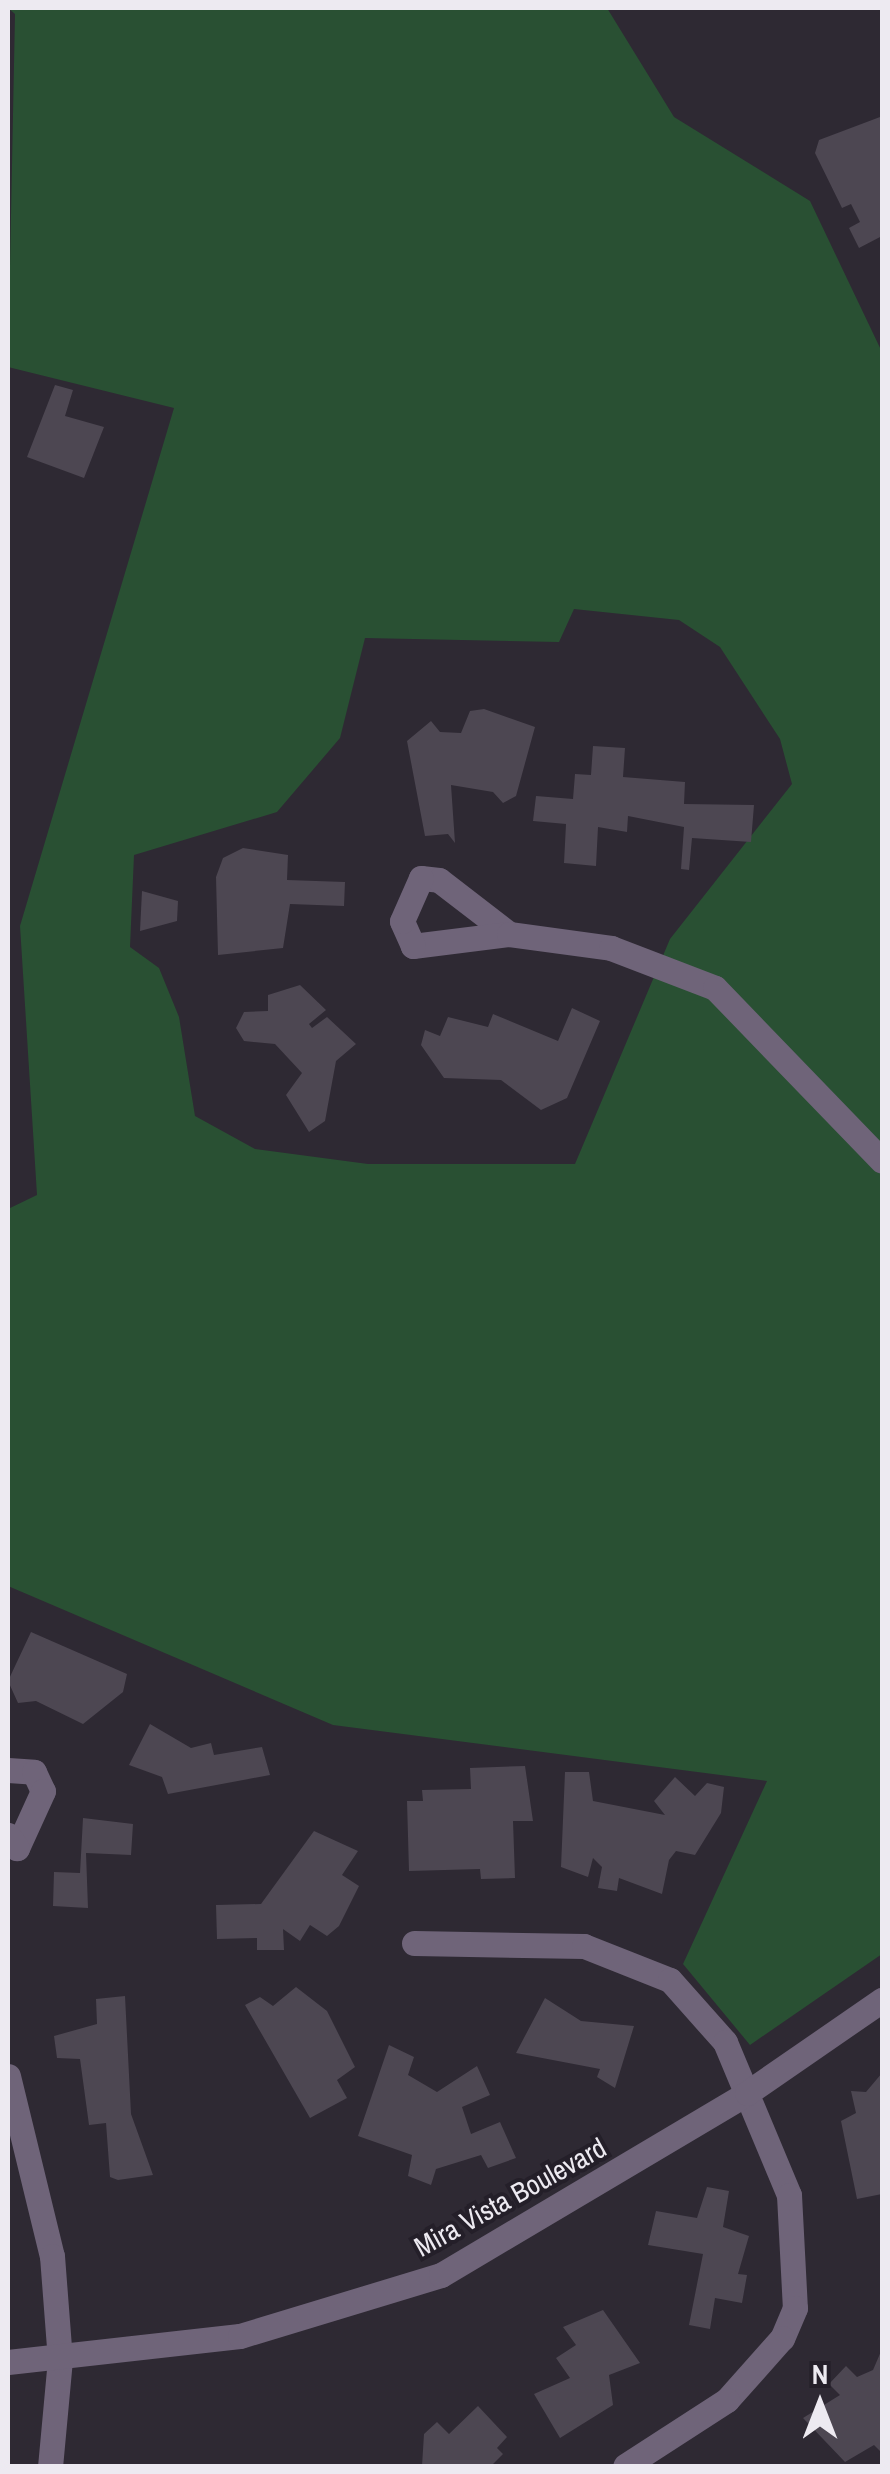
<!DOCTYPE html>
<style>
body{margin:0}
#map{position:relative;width:890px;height:2474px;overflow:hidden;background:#2e2933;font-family:"Archivo Narrow",sans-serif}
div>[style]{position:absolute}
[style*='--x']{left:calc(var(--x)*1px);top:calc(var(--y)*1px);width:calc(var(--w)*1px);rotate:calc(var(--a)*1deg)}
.green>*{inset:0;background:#295033}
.building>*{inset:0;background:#4d4752}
.minor>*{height:25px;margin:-12.5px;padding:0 12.5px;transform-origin:12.5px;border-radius:12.5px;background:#6f6479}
.tertiary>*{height:25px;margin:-12.5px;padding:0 12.5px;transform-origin:12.5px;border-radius:12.5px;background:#6f6479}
span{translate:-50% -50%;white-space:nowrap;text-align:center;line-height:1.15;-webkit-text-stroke:8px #241f29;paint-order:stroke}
.street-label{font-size:28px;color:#edeaf1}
.frame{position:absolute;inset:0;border:10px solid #edeaf1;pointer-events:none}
.north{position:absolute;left:770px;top:2354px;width:100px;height:100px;-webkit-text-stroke:8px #241f29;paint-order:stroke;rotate:0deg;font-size:28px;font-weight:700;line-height:40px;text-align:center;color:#edeaf1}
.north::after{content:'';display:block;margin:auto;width:35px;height:45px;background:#edeaf1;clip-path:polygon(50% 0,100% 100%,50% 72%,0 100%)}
</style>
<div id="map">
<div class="green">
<div style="clip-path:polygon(evenodd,8px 8px,607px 8px,674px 117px,810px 201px,882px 352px,882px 1954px,750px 2045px,683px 1964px,767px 1781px,333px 1725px,8px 1586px,8px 1209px,37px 1195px,20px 926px,174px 408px,8px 367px,15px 14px,8px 8px,574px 609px,679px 620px,720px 647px,780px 739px,792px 784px,670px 939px,575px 1164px,368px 1164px,255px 1149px,195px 1116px,179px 1017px,159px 968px,130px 947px,134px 855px,277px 812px,340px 738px,365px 638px,559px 642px,574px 609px)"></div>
</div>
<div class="building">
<div style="clip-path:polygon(880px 117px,882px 236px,859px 248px,849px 228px,860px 222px,851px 204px,842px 208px,815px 153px,819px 140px)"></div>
<div style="clip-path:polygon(55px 385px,73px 390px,65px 416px,104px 427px,84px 478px,27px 457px)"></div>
<div style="clip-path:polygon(484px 709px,535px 727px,516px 796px,503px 803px,493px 792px,451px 785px,455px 843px,448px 834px,425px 836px,407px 741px,431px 721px,440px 732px,461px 733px,470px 711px)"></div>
<div style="clip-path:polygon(593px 746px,625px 748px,623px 777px,685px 782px,684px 804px,754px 805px,751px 842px,692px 838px,689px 870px,681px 869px,684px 827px,628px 816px,627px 832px,598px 827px,596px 866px,564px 863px,566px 824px,533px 821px,536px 796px,573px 799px,575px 774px,591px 775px)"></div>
<div style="clip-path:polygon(243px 848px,288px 855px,287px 880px,345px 882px,344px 906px,290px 904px,283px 948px,218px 955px,216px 877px,223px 858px)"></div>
<div style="clip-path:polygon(142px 891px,178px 901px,177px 921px,140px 931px)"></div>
<div style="clip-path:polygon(300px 985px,326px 1010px,309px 1024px,312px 1028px,327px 1017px,356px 1044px,336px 1061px,325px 1121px,309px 1132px,286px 1095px,302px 1073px,275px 1044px,244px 1041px,236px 1028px,244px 1012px,268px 1011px,268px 995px)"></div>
<div style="clip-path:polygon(572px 1008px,600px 1021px,567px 1098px,541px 1110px,501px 1080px,444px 1078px,421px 1045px,425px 1030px,440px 1036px,448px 1017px,488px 1027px,493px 1014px,558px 1041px)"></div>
<div style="clip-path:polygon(31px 1632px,127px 1674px,123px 1692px,83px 1724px,36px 1701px,18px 1703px,8px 1681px)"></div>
<div style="clip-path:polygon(150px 1724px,191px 1748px,211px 1743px,214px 1755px,262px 1747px,270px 1775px,168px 1794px,162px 1777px,129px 1765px)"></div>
<div style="clip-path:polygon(525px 1766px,533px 1821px,513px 1821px,515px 1878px,481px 1879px,480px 1869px,409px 1871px,407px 1801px,423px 1801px,422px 1790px,471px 1789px,470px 1768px)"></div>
<div style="clip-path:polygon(565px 1772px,589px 1772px,593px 1801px,665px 1815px,654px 1801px,675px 1777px,695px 1796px,707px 1783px,724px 1787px,721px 1813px,695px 1855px,676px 1851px,669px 1860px,662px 1894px,619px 1878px,617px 1891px,598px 1888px,602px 1867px,593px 1858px,588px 1877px,561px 1867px)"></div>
<div style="clip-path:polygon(83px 1818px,133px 1824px,131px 1855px,86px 1853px,88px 1908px,53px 1906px,54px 1872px,80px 1873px)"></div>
<div style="clip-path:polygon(314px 1831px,358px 1851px,342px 1875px,359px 1886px,339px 1926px,327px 1936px,310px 1925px,300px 1941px,283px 1929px,284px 1950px,257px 1950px,257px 1938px,217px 1939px,216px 1905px,261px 1904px)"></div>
<div style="clip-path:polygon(296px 1987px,327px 2011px,355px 2067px,337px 2080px,347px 2098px,310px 2118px,245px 2005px,260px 1997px,273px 2006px)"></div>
<div style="clip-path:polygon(125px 1996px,131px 2114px,153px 2175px,118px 2180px,110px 2177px,106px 2123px,89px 2125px,80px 2059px,57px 2058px,54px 2036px,97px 2024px,96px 1999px)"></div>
<div style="clip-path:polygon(545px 1998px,581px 2021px,634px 2026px,615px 2088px,597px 2077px,600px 2069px,516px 2053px)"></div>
<div style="clip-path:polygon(389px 2045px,414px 2057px,408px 2075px,437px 2092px,477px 2066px,490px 2095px,462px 2107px,471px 2134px,500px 2122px,516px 2158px,488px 2168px,481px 2155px,436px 2169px,431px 2185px,408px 2176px,412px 2155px,358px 2136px)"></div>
<div style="clip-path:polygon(882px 2073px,882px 2194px,857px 2199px,841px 2121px,856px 2113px,851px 2091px,866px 2092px)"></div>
<div style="clip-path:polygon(707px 2187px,729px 2191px,723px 2227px,749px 2236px,738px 2274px,747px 2275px,742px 2303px,715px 2298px,710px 2329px,689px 2325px,703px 2254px,648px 2245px,656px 2211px,697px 2218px)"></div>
<div style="clip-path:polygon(603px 2310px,640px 2363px,609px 2375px,613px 2405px,560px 2438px,534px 2394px,570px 2378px,556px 2358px,576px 2345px,563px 2327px)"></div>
<div style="clip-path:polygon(882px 2349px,882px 2453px,874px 2445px,845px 2462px,803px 2418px,840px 2395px,829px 2384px,846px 2366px,857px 2377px,873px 2370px)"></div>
<div style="clip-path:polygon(478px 2406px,507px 2437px,497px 2448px,503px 2454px,491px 2466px,422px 2466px,424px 2434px,437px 2422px,449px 2434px)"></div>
</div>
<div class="minor">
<div style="--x:421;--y:878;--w:18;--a:6"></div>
<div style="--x:439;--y:880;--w:88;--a:37.6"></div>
<div style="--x:509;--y:934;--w:97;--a:172.9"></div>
<div style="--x:413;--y:946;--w:27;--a:-114"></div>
<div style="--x:402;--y:921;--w:47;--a:-66.2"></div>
<div style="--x:509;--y:934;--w:103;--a:7.8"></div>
<div style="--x:611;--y:948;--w:111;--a:21"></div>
<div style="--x:715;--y:988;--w:240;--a:46"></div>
<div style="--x:8;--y:1770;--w:26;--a:4"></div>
<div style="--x:34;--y:1772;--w:21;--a:65"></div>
<div style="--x:43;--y:1791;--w:63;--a:114.5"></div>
<div style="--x:17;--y:1848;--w:16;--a:-125"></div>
<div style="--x:414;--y:1943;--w:170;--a:1"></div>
<div style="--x:584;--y:1946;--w:92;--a:21.6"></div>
<div style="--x:670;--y:1980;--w:83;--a:48.4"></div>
<div style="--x:725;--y:2042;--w:166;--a:67.3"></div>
<div style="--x:789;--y:2195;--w:113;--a:87"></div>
<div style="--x:795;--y:2308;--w:33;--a:113"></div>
<div style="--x:782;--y:2338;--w:83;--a:131.6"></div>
<div style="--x:727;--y:2400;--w:121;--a:147.1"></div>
<div style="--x:8;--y:2076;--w:185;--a:76.3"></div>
<div style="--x:52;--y:2256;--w:103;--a:85.6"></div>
<div style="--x:60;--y:2359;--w:107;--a:95.3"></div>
</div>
<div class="tertiary">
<div style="--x:8;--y:2362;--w:233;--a:-6.4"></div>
<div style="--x:240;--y:2336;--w:210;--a:-16.9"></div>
<div style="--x:441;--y:2275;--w:356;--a:-30.7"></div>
<div style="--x:747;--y:2093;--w:164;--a:-34.6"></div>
</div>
<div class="street-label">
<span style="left:510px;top:2197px;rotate:-29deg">Mira Vista Boulevard</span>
</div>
<div class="frame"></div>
<div class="north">N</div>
</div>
